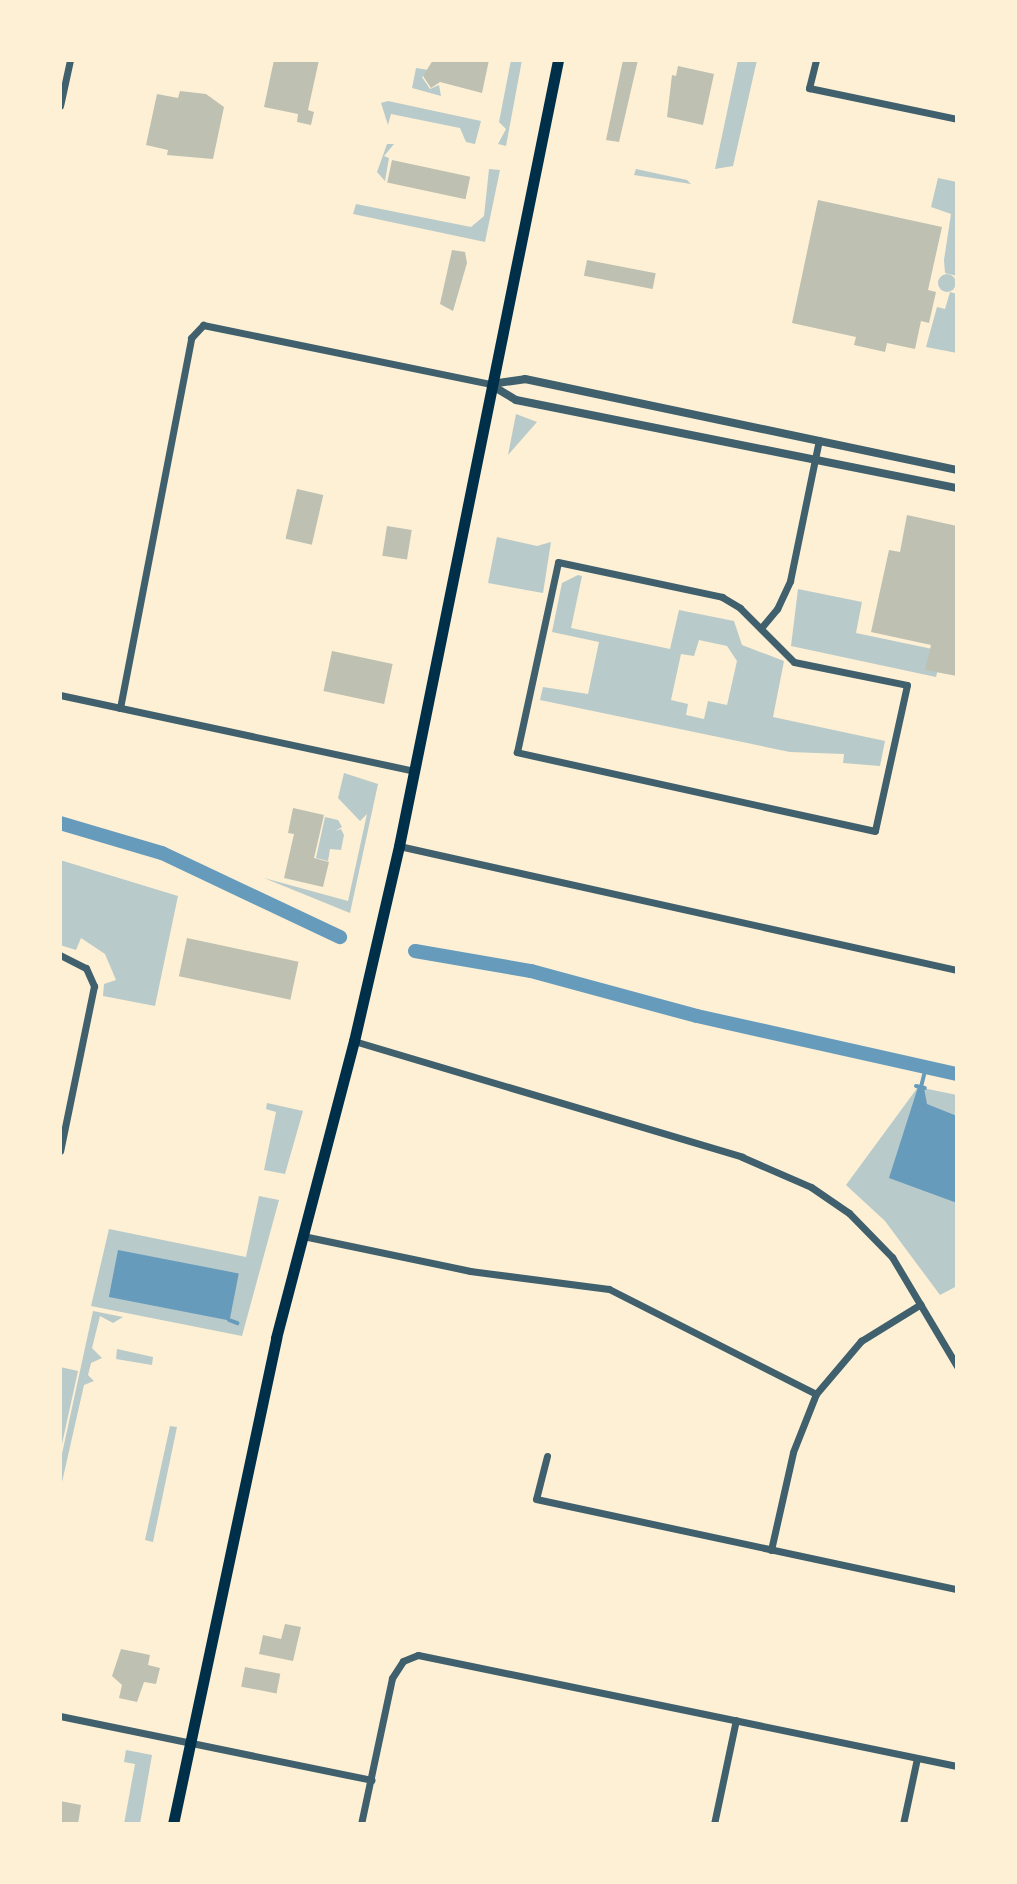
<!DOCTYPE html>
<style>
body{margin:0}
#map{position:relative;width:1017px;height:1884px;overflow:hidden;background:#fdf0d5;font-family:"Crimson Pro",serif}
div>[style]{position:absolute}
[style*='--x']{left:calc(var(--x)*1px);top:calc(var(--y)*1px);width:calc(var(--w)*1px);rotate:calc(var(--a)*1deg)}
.green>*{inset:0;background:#b9caca}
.round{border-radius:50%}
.water>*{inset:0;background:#669bbc;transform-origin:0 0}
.stream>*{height:4px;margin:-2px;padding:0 2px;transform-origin:2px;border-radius:2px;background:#669bbc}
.canal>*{height:14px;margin:-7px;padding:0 7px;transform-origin:7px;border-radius:7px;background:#669bbc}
.building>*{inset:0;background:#bec0b2;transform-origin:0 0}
.minor>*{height:7px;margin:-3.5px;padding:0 3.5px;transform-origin:3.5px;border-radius:3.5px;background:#3f606c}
.tertiary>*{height:8px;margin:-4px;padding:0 4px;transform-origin:4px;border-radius:4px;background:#3f606c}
.primary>*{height:11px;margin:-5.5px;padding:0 5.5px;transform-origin:5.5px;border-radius:5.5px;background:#003049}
span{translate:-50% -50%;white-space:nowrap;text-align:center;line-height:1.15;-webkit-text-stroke:6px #fdf0d5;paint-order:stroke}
.frame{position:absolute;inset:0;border:62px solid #fdf0d5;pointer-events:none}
</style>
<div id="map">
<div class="green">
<div style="clip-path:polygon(511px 60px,522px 60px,506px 146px,498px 144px,506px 129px,499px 122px)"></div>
<div style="clip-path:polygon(738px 60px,757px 60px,733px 166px,715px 169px)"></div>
<div style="clip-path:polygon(416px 68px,429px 70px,422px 77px,430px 89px,439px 85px,441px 96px,412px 88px)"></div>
<div style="clip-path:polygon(388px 101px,481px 121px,475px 144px,466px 142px,460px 128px,391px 114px,388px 125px,381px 103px)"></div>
<div style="clip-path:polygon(387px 144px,394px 144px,384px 156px,389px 158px,385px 181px,377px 172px)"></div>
<div style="clip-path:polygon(489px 169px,500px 170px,485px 242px,353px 214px,356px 204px,471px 227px,484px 216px)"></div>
<div style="clip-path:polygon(636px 169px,687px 180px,691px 184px,634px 175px)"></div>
<div style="clip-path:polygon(938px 178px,957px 182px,957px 276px,945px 273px,944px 260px,951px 214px,931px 207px)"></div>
<div class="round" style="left:938px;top:274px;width:18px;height:18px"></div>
<div style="clip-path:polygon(950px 292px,957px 294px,957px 353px,926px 347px,937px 307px,945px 309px)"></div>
<div style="clip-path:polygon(516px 414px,537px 422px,508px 455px)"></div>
<div style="clip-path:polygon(497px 537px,537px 546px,551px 542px,543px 593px,488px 583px)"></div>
<div style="clip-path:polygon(evenodd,578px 575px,582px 576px,571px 628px,670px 649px,679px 610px,734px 621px,742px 645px,784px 661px,773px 717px,885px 741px,880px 766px,843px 763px,844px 754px,790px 752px,540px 700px,543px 687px,588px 694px,599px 642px,552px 632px,562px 583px,578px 575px,699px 640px,727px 646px,737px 661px,727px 705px,708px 701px,704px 719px,686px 715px,688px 704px,671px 700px,681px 654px,694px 656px,699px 640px)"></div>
<div style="clip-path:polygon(798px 589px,862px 602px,856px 633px,942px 651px,936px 677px,791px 646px)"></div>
<div style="clip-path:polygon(344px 773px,378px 784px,350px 913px,264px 878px,348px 901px,367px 814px,360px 821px,338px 798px)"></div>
<div style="clip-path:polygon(325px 817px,338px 820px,342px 827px,335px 831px,341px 829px,344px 835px,341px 850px,330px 849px,328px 861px,316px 858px)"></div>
<div style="clip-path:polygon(60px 860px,178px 896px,155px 1006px,103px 996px,104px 984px,116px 980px,105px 954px,81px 938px,76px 950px,60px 945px)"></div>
<div style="clip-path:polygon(918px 1087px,957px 1095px,957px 1286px,940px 1295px,885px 1221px,846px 1185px)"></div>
<div style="clip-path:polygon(267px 1103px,303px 1111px,285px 1174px,264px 1170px,276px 1112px,266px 1109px)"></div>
<div style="clip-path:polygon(259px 1196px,279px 1200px,242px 1336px,91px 1306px,109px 1229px,246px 1257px)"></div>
<div style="clip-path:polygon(93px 1311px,123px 1317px,113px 1323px,100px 1316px,92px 1348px,102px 1358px,91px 1363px,88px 1375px,94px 1381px,84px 1385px,60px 1491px,60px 1463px)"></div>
<div style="clip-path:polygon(117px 1349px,153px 1357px,152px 1365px,116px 1359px)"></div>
<div style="clip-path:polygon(60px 1367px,78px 1371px,60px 1453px)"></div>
<div style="clip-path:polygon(170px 1426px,177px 1427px,153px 1542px,145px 1540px)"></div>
<div style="clip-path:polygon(126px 1750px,152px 1755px,140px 1824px,124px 1824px,135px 1764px,124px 1762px)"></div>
</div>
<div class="water">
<div style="clip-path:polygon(918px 1087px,924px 1088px,927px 1104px,957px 1116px,957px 1203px,889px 1178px)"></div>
<div style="left:118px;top:1250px;width:123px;height:48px;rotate:11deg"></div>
</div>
<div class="stream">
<div style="--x:916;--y:1086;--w:9;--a:13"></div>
<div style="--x:921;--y:1087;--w:21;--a:-76"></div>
<div style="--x:229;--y:1320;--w:9;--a:21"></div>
</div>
<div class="canal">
<div style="--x:60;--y:823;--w:106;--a:16.4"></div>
<div style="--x:162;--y:853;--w:197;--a:25.3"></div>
<div style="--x:415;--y:951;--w:118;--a:9.8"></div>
<div style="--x:531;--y:971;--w:172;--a:15.2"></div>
<div style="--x:697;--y:1016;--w:266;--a:12.6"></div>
</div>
<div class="building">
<div style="clip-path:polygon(274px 60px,319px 60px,308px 110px,314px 112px,311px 125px,297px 122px,298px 114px,264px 107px)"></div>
<div style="clip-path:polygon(433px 60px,489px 60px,482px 93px,440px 82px,431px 88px,423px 76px)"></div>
<div style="clip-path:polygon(623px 60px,638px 60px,619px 142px,606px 140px)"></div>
<div style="clip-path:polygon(678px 66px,714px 74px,703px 125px,667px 117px,672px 75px,676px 76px)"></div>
<div style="clip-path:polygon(180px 91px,206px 94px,224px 107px,213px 159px,167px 155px,168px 150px,146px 145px,157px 94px,178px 98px)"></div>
<div style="left:392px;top:160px;width:80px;height:23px;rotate:12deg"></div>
<div style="clip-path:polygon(818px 200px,942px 227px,928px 290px,936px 292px,929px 323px,921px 321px,915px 349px,887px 343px,885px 352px,854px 345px,856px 337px,792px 323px)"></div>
<div style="clip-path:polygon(452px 250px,465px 252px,467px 263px,453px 311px,440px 304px)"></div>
<div style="left:587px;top:260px;width:70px;height:16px;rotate:11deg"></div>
<div style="left:297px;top:489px;width:27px;height:51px;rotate:13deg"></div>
<div style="clip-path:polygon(907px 515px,957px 526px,957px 676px,925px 670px,931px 645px,871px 632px,889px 550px,900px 552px)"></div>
<div style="left:387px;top:526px;width:25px;height:30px;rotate:9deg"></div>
<div style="left:332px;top:651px;width:62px;height:41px;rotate:12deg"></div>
<div style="clip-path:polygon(293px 808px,324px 815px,314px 858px,329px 862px,323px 887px,284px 878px,294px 834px,288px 833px)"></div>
<div style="left:187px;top:938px;width:114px;height:39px;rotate:12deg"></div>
<div style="clip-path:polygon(285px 1624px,301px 1627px,293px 1661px,259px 1654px,263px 1635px,281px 1639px)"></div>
<div style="clip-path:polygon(121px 1649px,150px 1655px,148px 1665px,160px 1668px,156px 1684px,144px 1682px,137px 1702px,119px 1698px,122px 1685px,112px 1676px)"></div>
<div style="left:245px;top:1667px;width:36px;height:20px;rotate:11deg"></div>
<div style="clip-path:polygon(60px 1801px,81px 1805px,78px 1824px,60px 1824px)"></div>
</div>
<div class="minor">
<div style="--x:816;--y:60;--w:29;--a:104"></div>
<div style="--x:809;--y:88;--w:151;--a:11.8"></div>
<div style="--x:60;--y:106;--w:47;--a:-77.7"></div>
<div style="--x:558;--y:562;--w:168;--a:12"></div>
<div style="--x:722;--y:597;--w:21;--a:31"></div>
<div style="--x:740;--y:608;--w:76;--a:45"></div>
<div style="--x:794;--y:662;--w:115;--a:11.5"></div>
<div style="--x:907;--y:685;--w:149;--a:102.4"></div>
<div style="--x:875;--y:831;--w:367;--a:-167.6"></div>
<div style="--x:517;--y:752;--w:194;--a:-77.8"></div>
<div style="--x:761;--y:628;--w:25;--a:-50"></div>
<div style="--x:777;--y:609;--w:31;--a:-65"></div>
<div style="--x:790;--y:581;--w:144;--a:-78.4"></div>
<div style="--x:60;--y:695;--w:362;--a:12.1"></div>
<div style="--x:120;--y:708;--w:377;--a:-79.1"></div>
<div style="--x:191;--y:338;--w:18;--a:-47"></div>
<div style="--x:203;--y:325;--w:293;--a:11.6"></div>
<div style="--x:399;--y:846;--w:572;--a:12.53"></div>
<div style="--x:60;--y:955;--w:29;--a:27"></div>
<div style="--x:86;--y:968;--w:20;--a:66"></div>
<div style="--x:94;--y:986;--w:168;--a:101.6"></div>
<div style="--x:354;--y:1041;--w:405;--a:16.6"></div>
<div style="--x:742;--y:1157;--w:75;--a:23.5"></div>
<div style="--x:811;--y:1187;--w:46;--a:34.4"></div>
<div style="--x:849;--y:1213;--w:62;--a:45.7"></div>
<div style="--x:892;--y:1257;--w:127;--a:59.2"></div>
<div style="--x:303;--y:1236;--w:171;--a:11.8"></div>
<div style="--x:470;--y:1271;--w:140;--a:7.4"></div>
<div style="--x:609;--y:1289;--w:232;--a:26.9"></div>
<div style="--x:547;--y:1456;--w:44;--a:104.3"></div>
<div style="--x:536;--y:1499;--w:431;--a:12.1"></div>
<div style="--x:771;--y:1550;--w:100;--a:-77.3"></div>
<div style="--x:793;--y:1452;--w:62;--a:-68.4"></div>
<div style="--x:816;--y:1394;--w:70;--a:-49.7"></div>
<div style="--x:861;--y:1341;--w:70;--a:-31.7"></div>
<div style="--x:60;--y:1716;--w:318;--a:11.6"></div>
<div style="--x:361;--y:1824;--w:149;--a:-78"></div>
<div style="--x:392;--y:1678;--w:20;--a:-57"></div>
<div style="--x:403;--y:1661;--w:16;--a:-22"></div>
<div style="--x:418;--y:1655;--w:550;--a:11.64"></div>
<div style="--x:714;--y:1824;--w:106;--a:-78.1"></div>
<div style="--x:903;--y:1824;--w:67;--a:-78"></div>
</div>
<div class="tertiary">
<div style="--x:491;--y:384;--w:34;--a:-8"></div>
<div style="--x:525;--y:379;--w:441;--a:11.9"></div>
<div style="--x:491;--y:385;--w:29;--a:31"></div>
<div style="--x:516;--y:400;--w:450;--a:11.3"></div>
</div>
<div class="primary">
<div style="--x:173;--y:1824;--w:497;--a:-78"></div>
<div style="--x:276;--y:1338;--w:307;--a:-75.3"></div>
<div style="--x:354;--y:1041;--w:200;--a:-77"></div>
<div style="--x:399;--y:846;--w:802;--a:-78.56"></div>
</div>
<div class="frame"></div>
</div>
